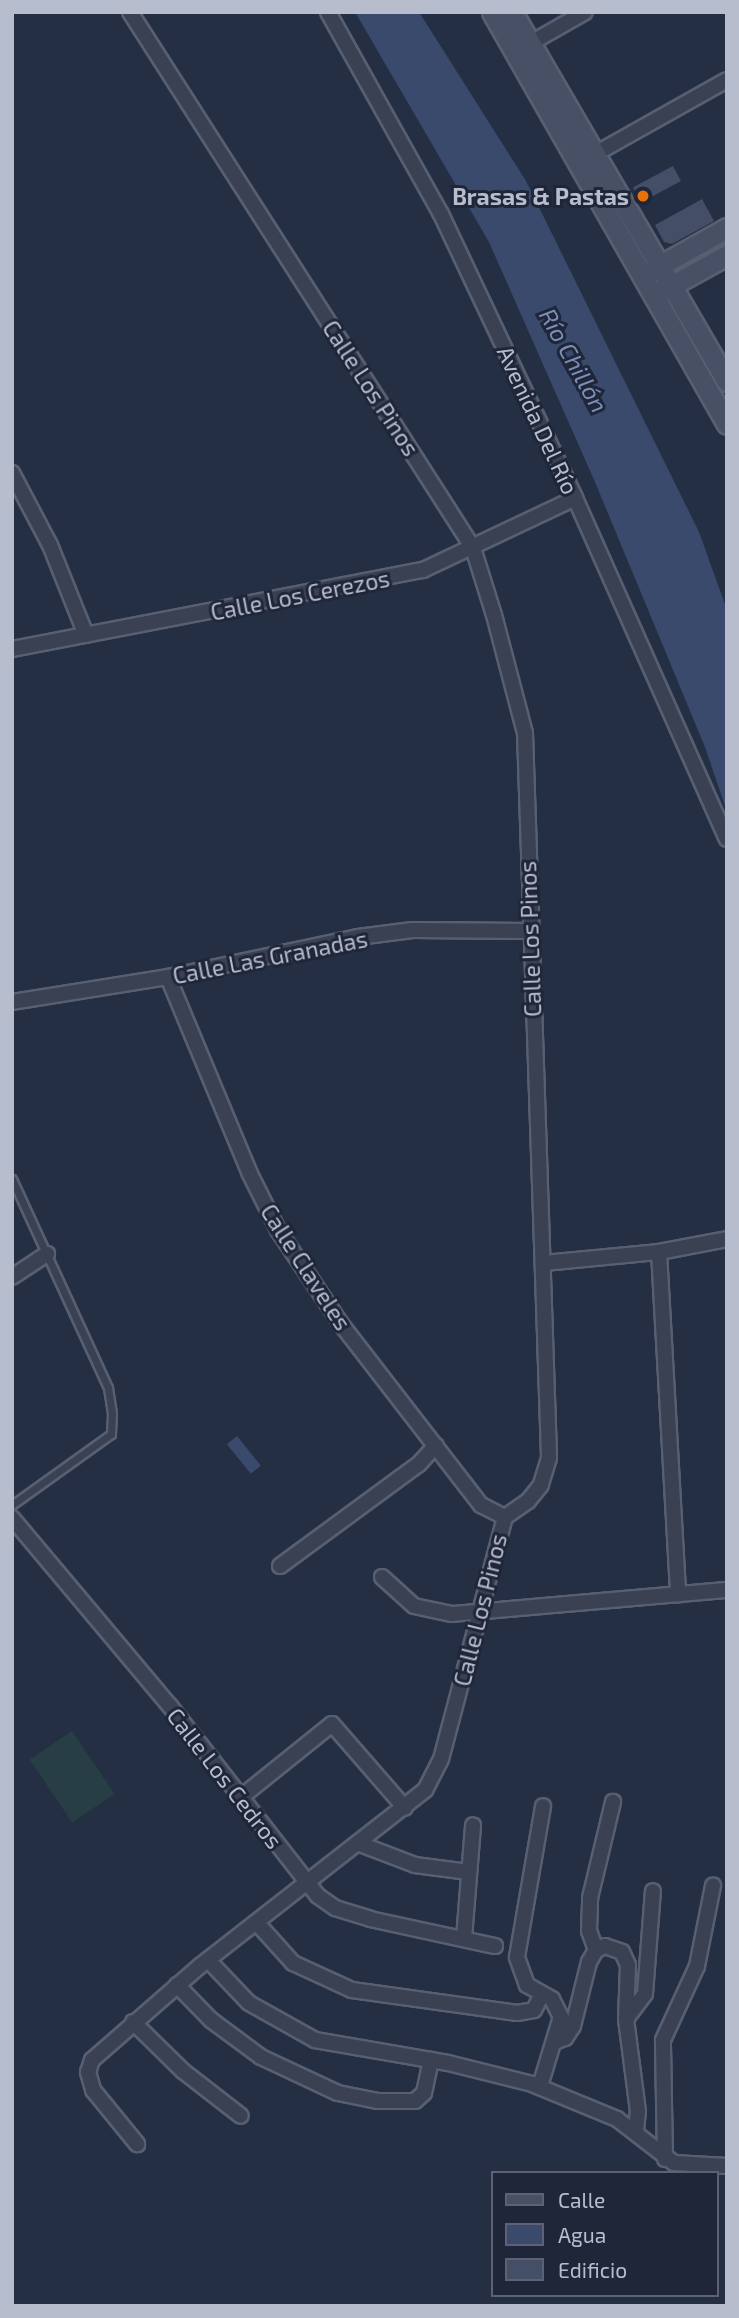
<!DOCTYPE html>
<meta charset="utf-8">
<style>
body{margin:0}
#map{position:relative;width:739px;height:2318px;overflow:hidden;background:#252f44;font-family:"Exo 2",sans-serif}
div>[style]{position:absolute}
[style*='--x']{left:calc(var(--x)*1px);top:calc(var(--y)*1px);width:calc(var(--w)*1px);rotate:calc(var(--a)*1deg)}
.green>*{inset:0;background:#283e45;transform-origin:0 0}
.water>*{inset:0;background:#3a4a6d;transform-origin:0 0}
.building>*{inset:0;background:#444e66;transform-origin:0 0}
.roads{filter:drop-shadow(2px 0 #585f71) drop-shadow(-2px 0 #585f71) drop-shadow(0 2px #585f71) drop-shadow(0 -2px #585f71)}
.lane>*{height:7px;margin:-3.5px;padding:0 3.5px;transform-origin:3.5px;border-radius:3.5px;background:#3a4153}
.street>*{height:14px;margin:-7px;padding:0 7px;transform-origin:7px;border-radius:7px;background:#3a4153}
.secondary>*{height:19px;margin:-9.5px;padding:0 9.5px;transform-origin:9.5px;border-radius:9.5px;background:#485066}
.dots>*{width:19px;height:19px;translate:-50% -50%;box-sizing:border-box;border:4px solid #1f2639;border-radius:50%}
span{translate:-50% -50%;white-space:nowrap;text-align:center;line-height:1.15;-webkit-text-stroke:6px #1f2639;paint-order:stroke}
.poi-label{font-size:23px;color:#b7bdcd;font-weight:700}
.right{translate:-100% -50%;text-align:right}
.street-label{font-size:23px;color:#b7bdcd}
.water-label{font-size:24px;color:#7d8eb5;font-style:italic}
.frame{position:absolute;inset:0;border:14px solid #b7bdcd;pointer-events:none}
.legend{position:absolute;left:491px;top:2171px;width:228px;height:126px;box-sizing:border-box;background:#1f2639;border:2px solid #5c6274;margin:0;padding:9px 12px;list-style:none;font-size:21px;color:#b7bdcd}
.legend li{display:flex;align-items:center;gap:14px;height:35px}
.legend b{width:35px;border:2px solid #5c6274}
</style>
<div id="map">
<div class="green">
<div style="left:72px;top:1731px;width:76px;height:51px;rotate:56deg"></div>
</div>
<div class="water">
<div style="clip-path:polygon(355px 12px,419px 12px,526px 181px,699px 532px,727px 610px,727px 812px,705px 747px,595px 482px,489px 242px)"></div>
<div style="left:237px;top:1436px;width:38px;height:13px;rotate:51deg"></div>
</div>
<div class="building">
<div style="left:673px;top:166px;width:17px;height:45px;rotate:62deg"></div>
<div style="clip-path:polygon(702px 199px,714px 221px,672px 244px,664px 242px,655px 225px)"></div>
</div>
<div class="roads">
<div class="lane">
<div style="--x:12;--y:1179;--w:230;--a:65.3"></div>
<div style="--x:108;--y:1388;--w:26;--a:81"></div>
<div style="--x:112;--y:1414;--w:20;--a:93"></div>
<div style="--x:111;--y:1434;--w:122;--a:144.4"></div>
</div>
<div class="street">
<div style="--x:130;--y:12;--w:636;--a:57.38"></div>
<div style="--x:473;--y:548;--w:70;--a:72.6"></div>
<div style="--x:494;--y:615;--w:122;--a:75.3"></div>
<div style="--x:525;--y:733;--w:725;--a:88.1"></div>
<div style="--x:549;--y:1458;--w:28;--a:107"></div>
<div style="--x:541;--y:1485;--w:21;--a:129"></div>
<div style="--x:528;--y:1501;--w:28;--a:145"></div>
<div style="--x:505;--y:1517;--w:250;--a:104.8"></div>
<div style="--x:441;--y:1759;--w:35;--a:117"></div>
<div style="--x:425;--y:1790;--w:284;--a:142"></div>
<div style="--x:201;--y:1965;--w:145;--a:138.9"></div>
<div style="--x:92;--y:2060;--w:13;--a:108"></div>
<div style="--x:88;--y:2072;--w:19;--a:74"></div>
<div style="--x:93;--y:2090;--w:70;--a:50.8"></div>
<div style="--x:328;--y:12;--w:231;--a:60.8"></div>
<div style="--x:441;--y:214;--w:314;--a:64.7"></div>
<div style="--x:575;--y:498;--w:373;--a:66"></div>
<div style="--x:529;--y:44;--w:64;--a:-29.7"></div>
<div style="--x:588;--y:158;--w:159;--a:-29.3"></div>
<div style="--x:12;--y:473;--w:81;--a:62.2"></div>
<div style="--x:50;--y:545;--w:97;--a:68.2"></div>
<div style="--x:12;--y:649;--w:419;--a:-10.9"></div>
<div style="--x:423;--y:570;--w:168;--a:-25.3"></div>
<div style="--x:168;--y:977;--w:211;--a:67.4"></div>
<div style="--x:249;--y:1172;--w:65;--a:63.4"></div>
<div style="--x:278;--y:1230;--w:113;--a:56.2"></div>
<div style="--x:341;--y:1324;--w:229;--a:52.3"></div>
<div style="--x:481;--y:1505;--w:27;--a:27"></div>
<div style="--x:12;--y:1002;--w:158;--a:-9.1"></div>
<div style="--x:168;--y:977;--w:194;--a:-11.9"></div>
<div style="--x:358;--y:937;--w:55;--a:-7.3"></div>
<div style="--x:413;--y:930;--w:116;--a:0.5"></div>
<div style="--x:659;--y:1252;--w:343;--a:86.8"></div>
<div style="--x:544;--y:1263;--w:116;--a:-5.5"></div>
<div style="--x:659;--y:1252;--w:69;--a:-10.8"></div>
<div style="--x:12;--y:1277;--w:42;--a:-33.3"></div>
<div style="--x:12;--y:1518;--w:246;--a:50"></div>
<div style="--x:170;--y:1706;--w:241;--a:52.1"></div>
<div style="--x:318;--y:1896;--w:21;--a:35"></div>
<div style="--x:335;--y:1908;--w:37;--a:17"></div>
<div style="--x:370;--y:1919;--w:128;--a:12.2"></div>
<div style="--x:280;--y:1566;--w:172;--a:-36.3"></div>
<div style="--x:419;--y:1464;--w:25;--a:-48"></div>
<div style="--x:382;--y:1577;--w:43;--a:42.2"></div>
<div style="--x:414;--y:1606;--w:39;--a:12"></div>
<div style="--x:452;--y:1614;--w:276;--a:-5"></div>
<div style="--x:240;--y:1798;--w:118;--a:-38.8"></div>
<div style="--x:332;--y:1724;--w:111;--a:49"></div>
<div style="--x:360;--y:1844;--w:59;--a:20.9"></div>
<div style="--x:415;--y:1865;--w:54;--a:7.4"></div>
<div style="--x:257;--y:1923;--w:54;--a:48"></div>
<div style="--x:293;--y:1963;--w:65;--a:24.6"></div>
<div style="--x:352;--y:1990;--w:167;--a:7.9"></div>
<div style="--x:517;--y:2013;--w:17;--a:-10"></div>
<div style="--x:534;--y:2010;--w:18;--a:-63"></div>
<div style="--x:464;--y:1938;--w:113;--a:-85.4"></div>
<div style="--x:596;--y:1950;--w:20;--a:-110"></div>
<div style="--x:589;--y:1931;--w:33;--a:-88"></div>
<div style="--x:590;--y:1898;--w:99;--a:-76.5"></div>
<div style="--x:208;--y:1960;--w:59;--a:46.4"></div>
<div style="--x:249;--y:2003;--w:76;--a:29.3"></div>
<div style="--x:315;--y:2040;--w:135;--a:9.8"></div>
<div style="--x:448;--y:2063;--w:87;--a:14"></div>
<div style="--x:532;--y:2084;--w:92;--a:22.4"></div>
<div style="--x:617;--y:2119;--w:72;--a:37.7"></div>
<div style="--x:674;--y:2163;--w:53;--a:3.2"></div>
<div style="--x:177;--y:1985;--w:49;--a:45.8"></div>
<div style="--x:211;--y:2020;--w:62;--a:36.5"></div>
<div style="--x:261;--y:2057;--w:85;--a:25.1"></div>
<div style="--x:338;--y:2093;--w:41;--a:11.3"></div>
<div style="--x:378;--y:2101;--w:37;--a:0"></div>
<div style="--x:415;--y:2101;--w:12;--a:-42"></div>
<div style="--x:424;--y:2093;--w:34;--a:-78"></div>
<div style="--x:626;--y:2019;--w:31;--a:-53"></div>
<div style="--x:645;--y:1994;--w:103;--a:-85.6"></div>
<div style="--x:133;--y:2022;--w:70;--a:44.4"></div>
<div style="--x:183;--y:2071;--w:73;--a:37.8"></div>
<div style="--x:557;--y:2041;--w:9;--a:-21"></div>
<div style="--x:565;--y:2038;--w:14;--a:-56"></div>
<div style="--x:573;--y:2026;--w:66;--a:-76"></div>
<div style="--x:589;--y:1962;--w:14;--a:-60"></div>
<div style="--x:596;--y:1950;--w:10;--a:-24"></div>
<div style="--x:605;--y:1946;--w:18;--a:19"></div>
<div style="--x:622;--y:1952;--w:14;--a:65"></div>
<div style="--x:628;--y:1965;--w:54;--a:92.1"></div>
<div style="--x:626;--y:2019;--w:93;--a:82.6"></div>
<div style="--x:638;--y:2111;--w:20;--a:96"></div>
<div style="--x:540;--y:2086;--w:72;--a:-73.1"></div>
<div style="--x:561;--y:2017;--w:20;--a:-117"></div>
<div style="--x:552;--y:1999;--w:29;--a:-151"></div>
<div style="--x:527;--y:1985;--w:30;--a:-110"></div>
<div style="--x:517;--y:1957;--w:153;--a:-80.2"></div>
<div style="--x:665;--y:2159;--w:119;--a:-91"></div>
<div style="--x:663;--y:2040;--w:81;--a:-65.3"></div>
<div style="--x:697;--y:1966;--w:82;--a:-78.7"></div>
</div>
<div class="secondary">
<div style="--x:492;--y:12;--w:474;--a:60.3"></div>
<div style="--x:512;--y:12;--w:427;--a:59.8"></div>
<div style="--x:650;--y:271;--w:88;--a:-29.2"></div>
<div style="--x:660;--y:292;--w:77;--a:-28.9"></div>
</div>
</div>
<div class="dots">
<div style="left:643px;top:196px;background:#e8710a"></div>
</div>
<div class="poi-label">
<span class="right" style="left:629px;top:196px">Brasas &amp; Pastas</span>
</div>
<div class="street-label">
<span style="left:371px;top:388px;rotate:57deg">Calle Los Pinos</span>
<span style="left:538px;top:420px;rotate:65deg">Avenida Del Río</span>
<span style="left:300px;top:595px;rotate:-11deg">Calle Los Cerezos</span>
<span style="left:530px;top:939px;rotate:-92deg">Calle Los Pinos</span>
<span style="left:270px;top:957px;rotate:-11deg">Calle Las Granadas</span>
<span style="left:306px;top:1267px;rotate:57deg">Calle Claveles</span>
<span style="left:480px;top:1610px;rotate:-76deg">Calle Los Pinos</span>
<span style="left:225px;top:1778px;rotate:52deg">Calle Los Cedros</span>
</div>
<div class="water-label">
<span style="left:574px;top:360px;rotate:61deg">Río Chillón</span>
</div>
<div class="frame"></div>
<ul class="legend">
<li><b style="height:9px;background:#485066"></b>Calle</li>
<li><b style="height:19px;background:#3a4a6d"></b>Agua</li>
<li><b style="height:19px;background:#444e66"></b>Edificio</li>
</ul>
</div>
